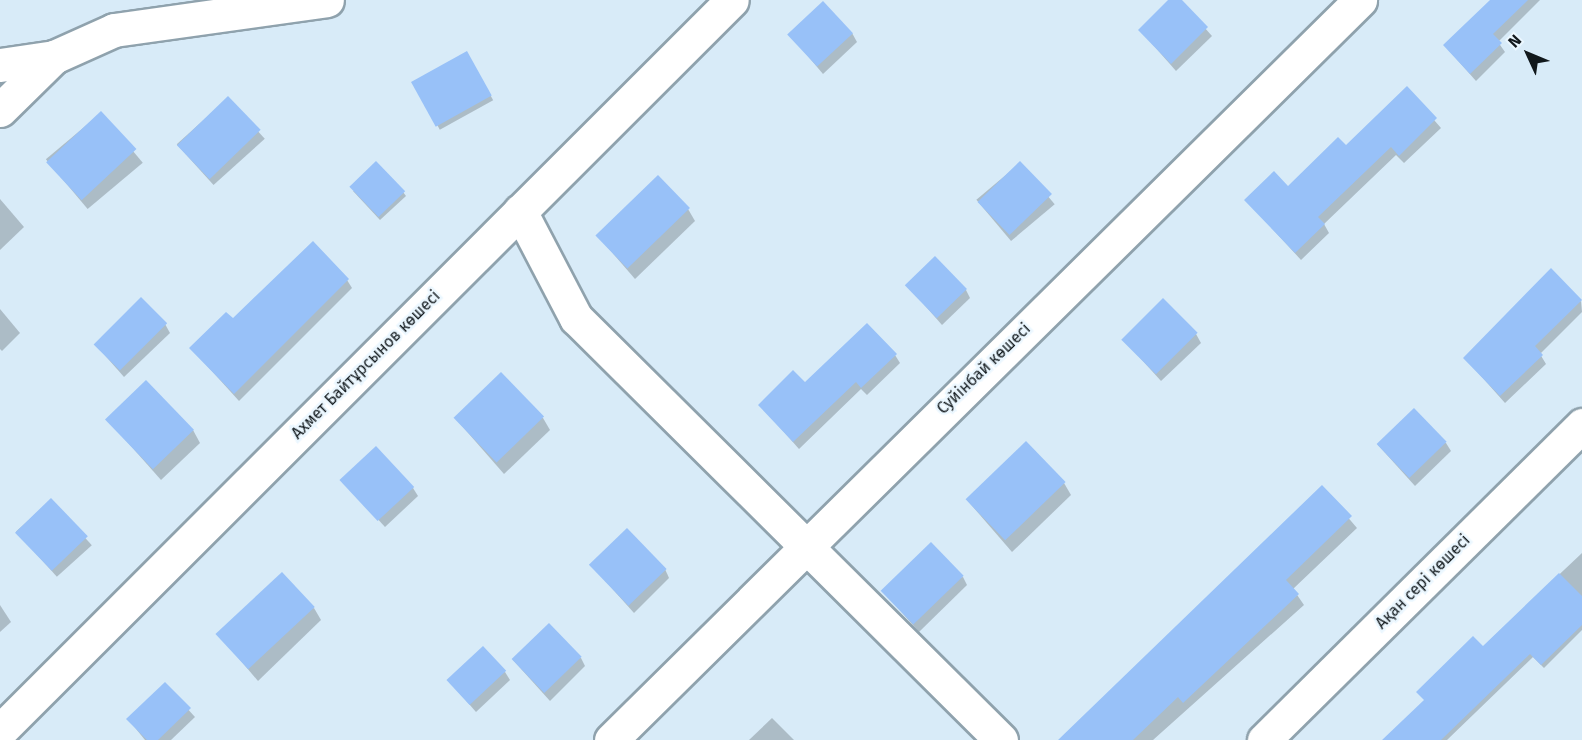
<!DOCTYPE html>
<meta charset="utf-8">
<style>
body{margin:0}
#map{position:relative;width:1582px;height:740px;overflow:hidden;background:#d8ebf8;font-family:"Fira Sans",sans-serif}
div>[style]{position:absolute}
[style*='--x']{left:calc(var(--x)*1px);top:calc(var(--y)*1px);width:calc(var(--w)*1px);rotate:calc(var(--a)*1deg)}
.shadow>*{inset:0;background:#0003;transform-origin:0 0}
.building>*{inset:0;background:#98c1f8;transform-origin:0 0}
.roads{filter:drop-shadow(2px 0 #8fa2ad) drop-shadow(-2px 0 #8fa2ad) drop-shadow(0 2px #8fa2ad) drop-shadow(0 -2px #8fa2ad)}
.minor>*{height:33px;margin:-16.5px;padding:0 16.5px;transform-origin:16.5px;border-radius:16.5px;background:#fff}
span{translate:-50% -50%;white-space:nowrap;text-align:center;line-height:1.15;-webkit-text-stroke:5px #ebf7ff;paint-order:stroke}
.street-label{font-size:16px;color:#11181c}
.north{position:absolute;left:1498px;top:24px;width:60px;height:60px;-webkit-text-stroke:4px #ebf7ff;paint-order:stroke;rotate:314deg;font-size:16px;font-weight:700;line-height:24px;text-align:center;color:#11181c}
.north::after{content:'';display:block;margin:auto;width:21px;height:27px;background:#11181c;clip-path:polygon(50% 0,100% 100%,50% 72%,0 100%)}
</style>
<div id="map">
<div class="shadow">
<div style="clip-path:polygon(1170px 0,1180px 0,1212px 36px,1176px 71px,1140px 30px)"></div>
<div style="clip-path:polygon(1492px 0,1540px 0,1498px 42px,1505px 52px,1476px 81px,1445px 46px)"></div>
<div style="clip-path:polygon(852px 33px,857px 42px,823px 74px,790px 35px)"></div>
<div style="left:467px;top:53px;width:54px;height:61px;rotate:61deg"></div>
<div style="clip-path:polygon(1407px 89px,1441px 128px,1404px 163px,1396px 155px,1324px 224px,1329px 233px,1301px 260px,1246px 200px,1288px 188px,1346px 147px)"></div>
<div style="left:228px;top:98px;width:55px;height:69px;rotate:48deg"></div>
<div style="left:101px;top:113px;width:65px;height:72px;rotate:50deg"></div>
<div style="left:1020px;top:163px;width:54px;height:57px;rotate:50deg"></div>
<div style="clip-path:polygon(353px 191px,403px 192px,406px 196px,380px 220px)"></div>
<div style="clip-path:polygon(0 199px,24px 227px,0 250px)"></div>
<div style="clip-path:polygon(688px 209px,695px 221px,635px 279px,597px 235px)"></div>
<div style="clip-path:polygon(347px 280px,352px 288px,239px 401px,191px 348px,233px 320px)"></div>
<div style="clip-path:polygon(907px 285px,966px 290px,970px 298px,942px 325px)"></div>
<div style="clip-path:polygon(1581px 301px,1582px 312px,1540px 354px,1546px 364px,1505px 403px,1465px 358px)"></div>
<div style="clip-path:polygon(0 309px,20px 333px,2px 351px,0 349px)"></div>
<div style="clip-path:polygon(165px 324px,170px 333px,124px 377px,95px 344px)"></div>
<div style="clip-path:polygon(1196px 334px,1201px 343px,1161px 381px,1123px 339px)"></div>
<div style="clip-path:polygon(895px 355px,900px 363px,867px 395px,861px 389px,799px 449px,760px 405px)"></div>
<div style="clip-path:polygon(455px 418px,543px 418px,550px 430px,504px 474px)"></div>
<div style="clip-path:polygon(107px 419px,193px 430px,200px 443px,161px 480px)"></div>
<div style="clip-path:polygon(1446px 443px,1451px 451px,1415px 486px,1378px 445px)"></div>
<div style="clip-path:polygon(342px 480px,413px 488px,418px 496px,385px 527px)"></div>
<div style="clip-path:polygon(1064px 483px,1071px 495px,1012px 552px,967px 500px)"></div>
<div style="clip-path:polygon(1322px 487px,1357px 528px,1293px 589px,1304px 605px,1153px 740px,1060px 740px)"></div>
<div style="left:51px;top:500px;width:61px;height:47px;rotate:48deg"></div>
<div style="clip-path:polygon(1582px 553px,1582px 630px,1544px 668px,1533px 657px,1447px 740px,1384px 740px)"></div>
<div style="clip-path:polygon(591px 565px,665px 569px,669px 578px,634px 613px)"></div>
<div style="clip-path:polygon(963px 577px,967px 585px,919px 632px,883px 591px)"></div>
<div style="clip-path:polygon(0 605px,11px 622px,0 632px)"></div>
<div style="clip-path:polygon(314px 608px,321px 620px,258px 681px,219px 635px)"></div>
<div style="clip-path:polygon(581px 658px,585px 666px,550px 701px,513px 660px)"></div>
<div style="clip-path:polygon(505px 672px,510px 680px,476px 712px,449px 681px)"></div>
<div style="clip-path:polygon(165px 684px,195px 717px,171px 740px,145px 740px,128px 719px)"></div>
<div style="clip-path:polygon(772px 718px,794px 740px,749px 740px)"></div>
</div>
<div class="building">
<div style="clip-path:polygon(1168px 0,1182px 0,1208px 27px,1171px 64px,1138px 30px)"></div>
<div style="clip-path:polygon(1490px 0,1528px 0,1493px 34px,1502px 43px,1470px 74px,1443px 45px)"></div>
<div style="left:823px;top:1px;width:44px;height:49px;rotate:47deg"></div>
<div style="left:467px;top:51px;width:51px;height:64px;rotate:61deg"></div>
<div style="clip-path:polygon(1407px 86px,1437px 118px,1399px 156px,1391px 147px,1318px 217px,1325px 224px,1295px 253px,1244px 200px,1274px 171px,1288px 186px,1338px 137px,1346px 145px)"></div>
<div style="left:228px;top:96px;width:47px;height:71px;rotate:46deg"></div>
<div style="left:101px;top:111px;width:52px;height:75px;rotate:47deg"></div>
<div style="left:376px;top:161px;width:42px;height:37px;rotate:46deg"></div>
<div style="left:1020px;top:161px;width:46px;height:59px;rotate:46deg"></div>
<div style="left:658px;top:175px;width:46px;height:87px;rotate:46deg"></div>
<div style="clip-path:polygon(313px 241px,349px 279px,234px 394px,189px 348px,226px 312px,233px 318px)"></div>
<div style="left:935px;top:256px;width:46px;height:42px;rotate:46deg"></div>
<div style="clip-path:polygon(1551px 268px,1582px 300px,1535px 346px,1543px 355px,1500px 396px,1463px 358px)"></div>
<div style="left:141px;top:297px;width:37px;height:67px;rotate:45deg"></div>
<div style="left:1163px;top:298px;width:49px;height:59px;rotate:45deg"></div>
<div style="clip-path:polygon(867px 323px,897px 354px,861px 388px,856px 382px,793px 442px,758px 405px,793px 370px,805px 382px)"></div>
<div style="left:501px;top:372px;width:62px;height:66px;rotate:46deg"></div>
<div style="left:146px;top:380px;width:69px;height:57px;rotate:46deg"></div>
<div style="left:1414px;top:408px;width:47px;height:52px;rotate:46deg"></div>
<div style="left:1026px;top:441px;width:57px;height:84px;rotate:46deg"></div>
<div style="left:376px;top:446px;width:56px;height:50px;rotate:47deg"></div>
<div style="clip-path:polygon(1322px 485px,1352px 516px,1286px 580px,1299px 594px,1183px 703px,1178px 697px,1133px 740px,1058px 740px)"></div>
<div style="left:51px;top:498px;width:53px;height:50px;rotate:46deg"></div>
<div style="left:627px;top:528px;width:57px;height:53px;rotate:46deg"></div>
<div style="left:931px;top:542px;width:47px;height:70px;rotate:46deg"></div>
<div style="left:282px;top:572px;width:48px;height:91px;rotate:47deg"></div>
<div style="clip-path:polygon(1559px 573px,1582px 596px,1582px 625px,1541px 665px,1530px 654px,1441px 740px,1382px 740px,1424px 700px,1416px 692px,1473px 636px,1483px 646px)"></div>
<div style="left:549px;top:623px;width:47px;height:52px;rotate:46deg"></div>
<div style="left:483px;top:646px;width:34px;height:50px;rotate:47deg"></div>
<div style="clip-path:polygon(165px 682px,191px 708px,158px 740px,147px 740px,126px 719px)"></div>
</div>
<div class="roads">
<div class="minor">
<div style="--x:0;--y:65;--w:55;--a:-8.4"></div>
<div style="--x:54;--y:57;--w:66;--a:-24.2"></div>
<div style="--x:114;--y:30;--w:215;--a:-8"></div>
<div style="--x:0;--y:110;--w:76;--a:-44.5"></div>
<div style="--x:520;--y:211;--w:121;--a:62.4"></div>
<div style="--x:576;--y:318;--w:599;--a:44.8"></div>
<div style="--x:0;--y:731;--w:1034;--a:-44.96"></div>
<div style="--x:611;--y:740;--w:1053;--a:-44.65"></div>
<div style="--x:1264;--y:740;--w:448;--a:-44.7"></div>
</div>
</div>
<div class="street-label">
<span style="left:366px;top:365px;rotate:-45deg">Ахмет Байтұрсынов көшесі</span>
<span style="left:984px;top:369px;rotate:-44deg">Суйінбай көшесі</span>
<span style="left:1423px;top:582px;rotate:-45deg">Ақан сері көшесі</span>
</div>
<div class="north">N</div>
</div>
